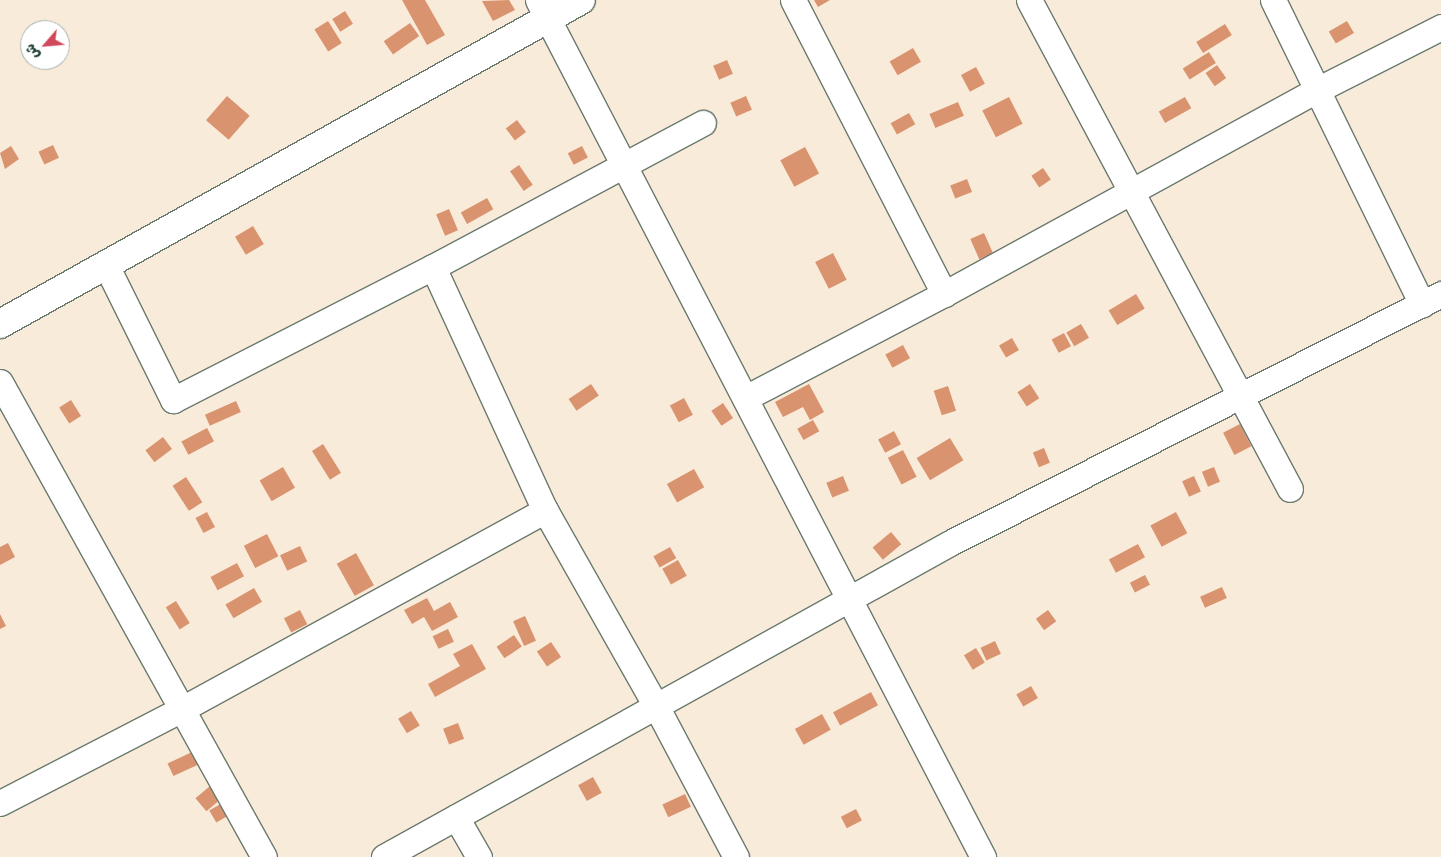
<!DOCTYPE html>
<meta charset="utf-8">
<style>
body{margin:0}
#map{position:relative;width:1441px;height:857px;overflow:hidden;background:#f9ebda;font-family:Kalam,"Playpen Sans Arabic",sans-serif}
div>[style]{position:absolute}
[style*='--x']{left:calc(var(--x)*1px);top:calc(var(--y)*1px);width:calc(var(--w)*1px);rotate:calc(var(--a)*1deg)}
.building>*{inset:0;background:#da936f;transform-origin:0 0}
.roads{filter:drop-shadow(1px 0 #6b7a6e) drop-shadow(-1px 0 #6b7a6e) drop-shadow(0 1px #6b7a6e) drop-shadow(0 -1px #6b7a6e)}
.minor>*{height:25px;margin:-12.5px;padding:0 12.5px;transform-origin:12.5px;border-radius:12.5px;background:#fff}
.major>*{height:28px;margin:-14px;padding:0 14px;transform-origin:14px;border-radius:14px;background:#fff}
span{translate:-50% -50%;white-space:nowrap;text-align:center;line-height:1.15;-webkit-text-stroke:4px #fff;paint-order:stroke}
.north{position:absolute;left:20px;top:20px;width:50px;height:50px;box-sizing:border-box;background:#fff;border:1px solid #a5b1ae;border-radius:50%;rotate:243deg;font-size:14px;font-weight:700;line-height:20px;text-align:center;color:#1f3d34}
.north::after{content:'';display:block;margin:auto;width:18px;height:22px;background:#d1495b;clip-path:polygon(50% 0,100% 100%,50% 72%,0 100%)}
</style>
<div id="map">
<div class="building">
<div style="clip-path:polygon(402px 0,425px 0,445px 35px,427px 45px)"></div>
<div style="clip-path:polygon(509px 0,515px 10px,493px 21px,482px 1px)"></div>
<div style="clip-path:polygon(814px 0,830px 0,818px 7px)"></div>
<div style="left:345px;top:11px;width:15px;height:15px;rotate:58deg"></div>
<div style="left:328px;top:21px;width:26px;height:16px;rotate:58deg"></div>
<div style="left:1347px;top:21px;width:14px;height:21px;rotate:60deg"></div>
<div style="left:410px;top:23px;width:16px;height:32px;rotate:55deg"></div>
<div style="left:1225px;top:24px;width:13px;height:34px;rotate:58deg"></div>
<div style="left:913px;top:48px;width:16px;height:27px;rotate:60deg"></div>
<div style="left:1209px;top:52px;width:13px;height:31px;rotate:58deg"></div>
<div style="left:727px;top:60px;width:15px;height:15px;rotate:67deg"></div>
<div style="left:1217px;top:65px;width:16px;height:14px;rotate:55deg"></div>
<div style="left:976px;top:67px;width:19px;height:17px;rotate:62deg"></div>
<div style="left:227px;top:96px;width:30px;height:32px;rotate:41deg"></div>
<div style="left:746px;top:96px;width:15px;height:17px;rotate:67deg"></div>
<div style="left:1009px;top:97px;width:30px;height:30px;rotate:63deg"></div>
<div style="left:1185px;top:97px;width:13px;height:30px;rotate:61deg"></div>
<div style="left:958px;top:102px;width:15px;height:31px;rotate:67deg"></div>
<div style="left:909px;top:113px;width:13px;height:21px;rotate:61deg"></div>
<div style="left:517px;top:120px;width:15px;height:14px;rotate:53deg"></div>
<div style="left:53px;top:145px;width:14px;height:16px;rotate:65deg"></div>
<div style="clip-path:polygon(11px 146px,19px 159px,5px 169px,0 153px)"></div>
<div style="left:582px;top:146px;width:13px;height:16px;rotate:63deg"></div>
<div style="left:805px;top:147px;width:30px;height:28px;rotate:62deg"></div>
<div style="left:519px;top:165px;width:24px;height:11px;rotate:55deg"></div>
<div style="left:1043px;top:168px;width:14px;height:14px;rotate:56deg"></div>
<div style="left:967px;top:179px;width:14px;height:18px;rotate:69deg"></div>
<div style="left:487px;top:198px;width:13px;height:30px;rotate:61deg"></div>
<div style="left:449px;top:209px;width:23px;height:14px;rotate:67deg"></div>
<div style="left:253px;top:226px;width:21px;height:21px;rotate:59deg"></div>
<div style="left:984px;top:233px;width:22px;height:15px;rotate:66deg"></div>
<div style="left:833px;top:253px;width:30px;height:20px;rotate:63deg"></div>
<div style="left:1136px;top:294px;width:17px;height:32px;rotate:59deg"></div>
<div style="left:1081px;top:324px;width:16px;height:17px;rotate:60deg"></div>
<div style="left:1064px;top:333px;width:15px;height:14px;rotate:62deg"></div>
<div style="left:1012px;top:338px;width:14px;height:15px;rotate:60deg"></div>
<div style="left:903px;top:345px;width:15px;height:20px;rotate:62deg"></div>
<div style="left:591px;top:384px;width:14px;height:27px;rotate:56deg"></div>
<div style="clip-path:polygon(809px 384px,824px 412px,810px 420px,803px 407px,783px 417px,775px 402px)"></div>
<div style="left:1030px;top:384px;width:17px;height:15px;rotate:57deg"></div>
<div style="left:948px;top:386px;width:26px;height:15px;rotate:72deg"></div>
<div style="left:684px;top:398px;width:19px;height:16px;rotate:62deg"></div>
<div style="left:71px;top:400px;width:19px;height:14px;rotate:58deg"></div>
<div style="left:236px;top:401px;width:12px;height:34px;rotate:66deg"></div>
<div style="left:723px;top:403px;width:18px;height:14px;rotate:56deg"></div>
<div style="left:813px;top:420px;width:13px;height:18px;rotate:61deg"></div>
<div style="left:1240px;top:424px;width:25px;height:19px;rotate:63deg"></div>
<div style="left:207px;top:428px;width:15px;height:29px;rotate:62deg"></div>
<div style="left:894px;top:431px;width:15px;height:18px;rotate:62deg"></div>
<div style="left:163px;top:437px;width:15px;height:22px;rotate:53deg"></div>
<div style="left:950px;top:438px;width:26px;height:39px;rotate:59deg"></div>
<div style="left:323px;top:444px;width:34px;height:13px;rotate:58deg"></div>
<div style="left:1044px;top:448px;width:16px;height:12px;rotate:68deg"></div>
<div style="left:903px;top:450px;width:30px;height:17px;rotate:63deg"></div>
<div style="left:283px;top:467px;width:24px;height:27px;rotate:60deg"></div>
<div style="left:1214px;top:467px;width:16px;height:13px;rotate:68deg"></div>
<div style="left:694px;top:469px;width:21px;height:31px;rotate:61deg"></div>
<div style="left:843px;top:476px;width:16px;height:18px;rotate:68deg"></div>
<div style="left:1194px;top:476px;width:17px;height:13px;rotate:66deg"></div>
<div style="left:186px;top:477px;width:30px;height:16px;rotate:57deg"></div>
<div style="left:207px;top:512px;width:17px;height:13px;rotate:62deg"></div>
<div style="left:1176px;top:512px;width:24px;height:29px;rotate:62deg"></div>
<div style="left:891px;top:532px;width:16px;height:24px;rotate:50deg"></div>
<div style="left:267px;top:534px;width:25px;height:26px;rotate:63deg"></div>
<div style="clip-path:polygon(8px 543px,15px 557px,0 565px,0 547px)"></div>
<div style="left:1138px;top:544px;width:15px;height:33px;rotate:62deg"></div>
<div style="left:300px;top:546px;width:17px;height:22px;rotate:65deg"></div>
<div style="left:670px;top:547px;width:13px;height:19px;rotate:61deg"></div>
<div style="left:356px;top:553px;width:37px;height:22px;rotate:61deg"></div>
<div style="left:678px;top:560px;width:18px;height:18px;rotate:61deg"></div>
<div style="left:237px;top:563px;width:15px;height:30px;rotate:62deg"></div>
<div style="left:1145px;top:575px;width:11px;height:17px;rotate:63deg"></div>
<div style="left:1222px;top:587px;width:12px;height:24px;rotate:66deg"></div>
<div style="left:254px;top:588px;width:16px;height:33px;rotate:60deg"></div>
<div style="clip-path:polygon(427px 598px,434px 611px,450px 602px,458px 617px,432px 631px,424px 617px,412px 624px,404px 610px)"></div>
<div style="left:176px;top:601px;width:26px;height:12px;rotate:58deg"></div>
<div style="left:300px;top:610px;width:16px;height:18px;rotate:63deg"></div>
<div style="left:1048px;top:610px;width:14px;height:15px;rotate:54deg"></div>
<div style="clip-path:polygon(0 614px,6px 626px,0 629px)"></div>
<div style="left:525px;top:616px;width:27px;height:13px;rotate:66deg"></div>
<div style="left:448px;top:629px;width:14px;height:17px;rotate:65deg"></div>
<div style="left:514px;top:635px;width:14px;height:21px;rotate:56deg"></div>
<div style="left:995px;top:641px;width:14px;height:16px;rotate:65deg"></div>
<div style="left:551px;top:642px;width:18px;height:17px;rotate:56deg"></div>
<div style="clip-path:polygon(472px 644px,486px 669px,435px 697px,428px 684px,460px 666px,453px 654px)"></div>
<div style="left:976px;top:648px;width:17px;height:14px;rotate:59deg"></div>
<div style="left:1031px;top:686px;width:14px;height:17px;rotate:60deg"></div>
<div style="left:871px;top:692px;width:15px;height:43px;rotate:62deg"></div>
<div style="left:411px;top:711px;width:17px;height:15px;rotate:59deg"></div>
<div style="left:822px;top:714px;width:18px;height:31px;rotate:61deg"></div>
<div style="left:458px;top:723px;width:17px;height:16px;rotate:69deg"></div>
<div style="left:192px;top:752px;width:14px;height:27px;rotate:65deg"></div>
<div style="left:593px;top:777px;width:18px;height:17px;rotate:61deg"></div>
<div style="left:210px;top:786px;width:17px;height:19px;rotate:50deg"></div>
<div style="left:685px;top:794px;width:14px;height:25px;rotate:65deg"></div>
<div style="left:224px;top:802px;width:14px;height:17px;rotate:60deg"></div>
<div style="left:856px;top:809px;width:13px;height:17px;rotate:63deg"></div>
</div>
<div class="roads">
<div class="minor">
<div style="--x:538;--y:0;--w:966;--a:62.56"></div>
<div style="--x:793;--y:0;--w:331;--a:62.8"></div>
<div style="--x:1029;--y:0;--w:554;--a:61.91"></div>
<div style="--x:1273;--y:0;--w:339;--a:63.9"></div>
<div style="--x:106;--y:265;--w:151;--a:63.6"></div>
<div style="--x:173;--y:400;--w:292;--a:-27.1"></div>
<div style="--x:433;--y:267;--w:306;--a:-28.1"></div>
<div style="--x:433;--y:267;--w:268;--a:65.3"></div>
<div style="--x:545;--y:510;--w:225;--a:60.5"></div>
<div style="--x:656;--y:706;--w:171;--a:62.1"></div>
<div style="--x:0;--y:382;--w:543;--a:60.94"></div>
<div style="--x:745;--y:398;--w:225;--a:-27.6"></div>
<div style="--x:944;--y:294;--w:425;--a:-28.7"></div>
<div style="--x:1317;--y:90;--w:139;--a:-26.9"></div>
<div style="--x:0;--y:803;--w:205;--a:-27.3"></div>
<div style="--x:182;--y:709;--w:414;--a:-28.7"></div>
<div style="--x:456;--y:817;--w:46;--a:60.1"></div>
<div style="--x:384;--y:857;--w:647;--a:-29.02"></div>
<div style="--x:950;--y:543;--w:551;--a:-26.89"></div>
</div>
<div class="major">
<div style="--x:0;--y:324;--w:665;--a:-29.15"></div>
</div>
</div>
<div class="north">ش</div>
</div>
